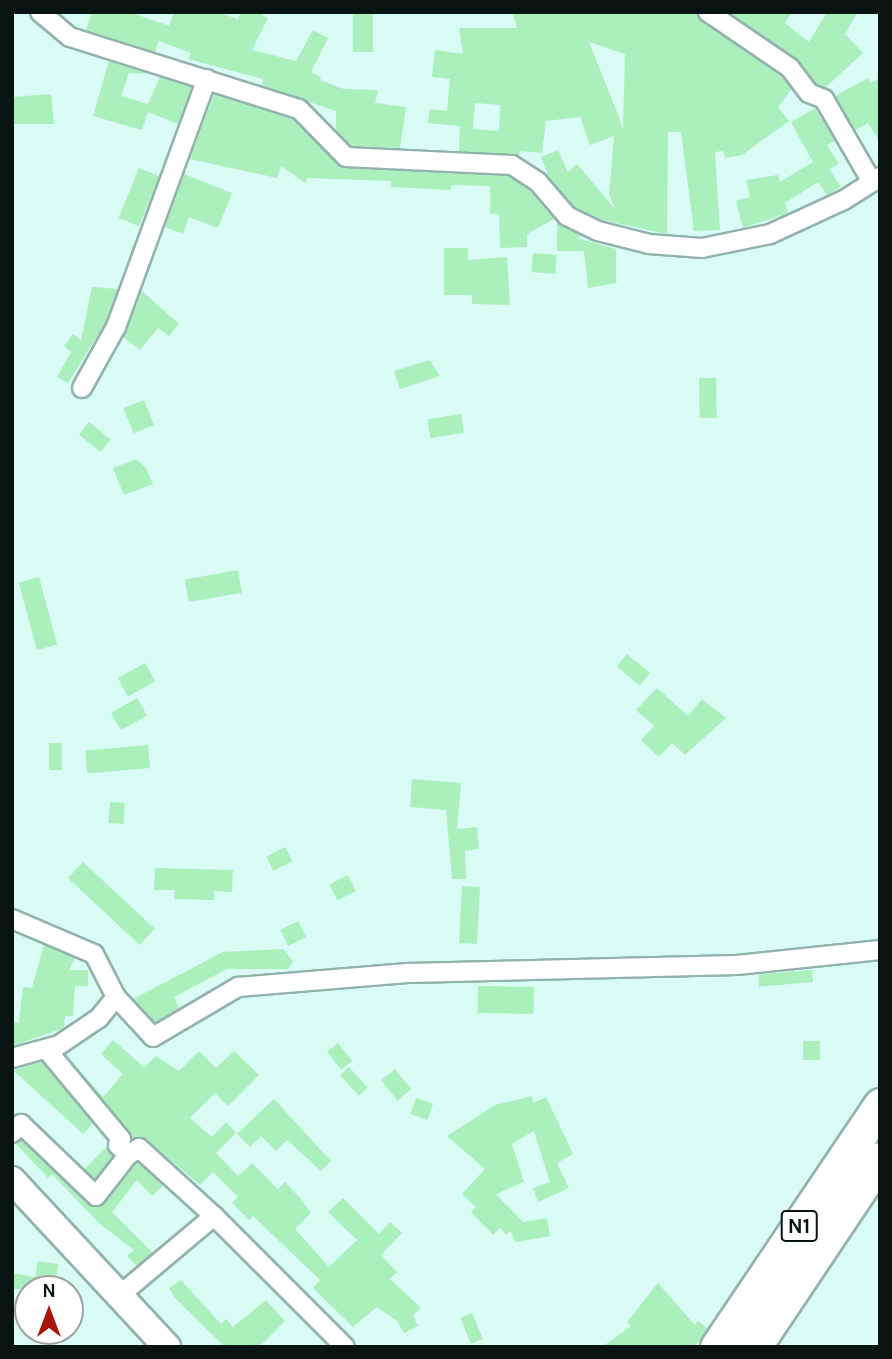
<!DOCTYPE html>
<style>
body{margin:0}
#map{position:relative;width:892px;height:1359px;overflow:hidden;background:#d9fcf5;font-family:Karla,sans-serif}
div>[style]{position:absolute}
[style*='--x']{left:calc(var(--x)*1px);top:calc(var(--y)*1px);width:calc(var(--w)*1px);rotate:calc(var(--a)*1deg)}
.building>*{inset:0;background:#abefbd;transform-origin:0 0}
.roads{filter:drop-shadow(2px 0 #92b3ad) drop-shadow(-2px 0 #92b3ad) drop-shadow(0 2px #92b3ad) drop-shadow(0 -2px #92b3ad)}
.street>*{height:18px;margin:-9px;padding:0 9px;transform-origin:9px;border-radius:9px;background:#fff}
.secondary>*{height:26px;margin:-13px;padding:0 13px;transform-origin:13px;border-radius:13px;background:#fff}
.highway>*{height:33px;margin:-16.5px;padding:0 16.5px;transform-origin:16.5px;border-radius:16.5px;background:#fff}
span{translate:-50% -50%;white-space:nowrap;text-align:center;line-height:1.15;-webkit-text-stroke:5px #fff;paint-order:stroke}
.shield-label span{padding:2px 5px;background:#fff;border:2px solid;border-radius:5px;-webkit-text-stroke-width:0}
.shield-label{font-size:21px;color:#081412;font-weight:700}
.frame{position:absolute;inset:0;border:14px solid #081412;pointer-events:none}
.north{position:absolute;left:14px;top:1275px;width:70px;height:70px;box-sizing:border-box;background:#fff;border:2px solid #9ca1a0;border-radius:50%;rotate:0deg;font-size:19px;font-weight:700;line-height:28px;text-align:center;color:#081412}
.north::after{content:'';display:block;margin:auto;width:24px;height:32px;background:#a81609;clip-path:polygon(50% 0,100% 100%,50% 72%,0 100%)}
</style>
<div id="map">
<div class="building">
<div style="clip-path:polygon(92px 12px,130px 12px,169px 26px,174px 12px,217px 12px,238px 19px,241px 12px,257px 12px,268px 18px,252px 50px,296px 61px,313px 30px,328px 38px,311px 72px,321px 77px,320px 80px,344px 89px,378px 90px,375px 103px,406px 107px,400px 148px,351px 146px,336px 130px,336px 111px,262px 86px,263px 79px,188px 59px,191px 53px,159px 41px,155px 52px,86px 30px)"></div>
<div style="left:353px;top:12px;width:20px;height:40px"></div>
<div style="clip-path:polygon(evenodd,512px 12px,697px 12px,702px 21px,782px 76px,792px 89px,778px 107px,789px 121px,742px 155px,725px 158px,723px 151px,715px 152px,720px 230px,694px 231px,681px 132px,668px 132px,667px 234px,602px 220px,574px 207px,549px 177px,541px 157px,558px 150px,568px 172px,577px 164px,615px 209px,609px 195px,614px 136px,590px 145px,580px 117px,546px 121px,542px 153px,520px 151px,519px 156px,459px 151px,460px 126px,428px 123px,430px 109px,447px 111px,450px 79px,432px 77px,435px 50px,463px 54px,459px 28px,517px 28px,512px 12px,589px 42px,625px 54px,623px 129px,617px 112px,589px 42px,512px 12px,475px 103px,500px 105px,499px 131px,473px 129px,475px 103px)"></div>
<div style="clip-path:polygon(729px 12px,792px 12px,785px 23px,809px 42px,827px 12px,858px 12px,845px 34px,863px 53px,826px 87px,816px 84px,796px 59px)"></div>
<div style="clip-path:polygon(109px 61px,148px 74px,129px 73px,121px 96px,148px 104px,160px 77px,192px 87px,178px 124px,148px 112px,142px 130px,93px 116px)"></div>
<div style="clip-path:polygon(868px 78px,870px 83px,880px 78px,880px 142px,868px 123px,855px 130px,835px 96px)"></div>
<div style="clip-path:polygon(51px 94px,54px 124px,12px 124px,12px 97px)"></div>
<div style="clip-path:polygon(214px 94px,293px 119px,345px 168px,508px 176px,530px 191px,554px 219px,527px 234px,527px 247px,500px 248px,499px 214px,490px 214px,490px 186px,451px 185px,451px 190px,391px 187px,391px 181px,308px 178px,305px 183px,281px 166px,277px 178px,190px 159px)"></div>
<div style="clip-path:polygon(815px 108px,835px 141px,827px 145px,839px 164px,829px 169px,841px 187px,827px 195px,818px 182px,785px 203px,788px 213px,743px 228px,736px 201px,750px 197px,746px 180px,778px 175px,780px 182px,813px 162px,791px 122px)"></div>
<div style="left:139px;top:168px;width:22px;height:54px;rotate:22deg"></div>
<div style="clip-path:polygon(184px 174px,232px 193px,218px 228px,189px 217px,183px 234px,165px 227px)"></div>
<div style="clip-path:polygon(557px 222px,582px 236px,577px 238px,616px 249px,616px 283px,588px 288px,584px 251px,557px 251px)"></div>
<div style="clip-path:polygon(444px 248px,468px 248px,468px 260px,507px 257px,510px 305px,472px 304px,472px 295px,444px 295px)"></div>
<div style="left:533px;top:253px;width:24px;height:19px;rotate:5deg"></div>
<div style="clip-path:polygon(92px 287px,118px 289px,106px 322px,68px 383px,57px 377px,71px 352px,64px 346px,73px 334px,81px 340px)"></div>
<div style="clip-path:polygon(142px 291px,179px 324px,169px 336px,158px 328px,140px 350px,123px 337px)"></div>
<div style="clip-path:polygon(430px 360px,440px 376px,400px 389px,394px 371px)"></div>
<div style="left:716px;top:378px;width:40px;height:17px;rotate:89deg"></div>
<div style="left:144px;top:400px;width:27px;height:22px;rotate:68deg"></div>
<div style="left:461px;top:414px;width:19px;height:34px;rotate:81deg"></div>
<div style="left:89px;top:422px;width:28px;height:16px;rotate:39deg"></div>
<div style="clip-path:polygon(136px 459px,146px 468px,153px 484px,124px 495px,113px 468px)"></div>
<div style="left:238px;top:570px;width:23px;height:54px;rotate:80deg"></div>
<div style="left:39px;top:577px;width:70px;height:21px;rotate:75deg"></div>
<div style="left:627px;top:654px;width:30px;height:16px;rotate:40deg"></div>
<div style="left:145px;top:663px;width:21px;height:31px;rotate:61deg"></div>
<div style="clip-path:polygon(657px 688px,688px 716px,702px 699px,726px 718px,685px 755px,672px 743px,659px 757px,641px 740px,654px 726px,636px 710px)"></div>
<div style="left:137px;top:698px;width:20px;height:30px;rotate:60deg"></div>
<div style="left:49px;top:743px;width:13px;height:27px"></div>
<div style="left:148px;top:745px;width:23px;height:63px;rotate:85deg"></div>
<div style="clip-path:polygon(412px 779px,461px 783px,457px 829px,477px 827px,479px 849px,465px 851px,466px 879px,452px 879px,446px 810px,410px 807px)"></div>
<div style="left:110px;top:802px;width:15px;height:21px;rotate:4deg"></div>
<div style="left:285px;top:847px;width:16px;height:21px;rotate:63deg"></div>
<div style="left:83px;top:862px;width:98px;height:22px;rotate:43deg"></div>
<div style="clip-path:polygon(155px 868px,233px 870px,232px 892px,214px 891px,214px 900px,174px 899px,175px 890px,154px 890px)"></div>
<div style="left:348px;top:875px;width:18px;height:21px;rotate:63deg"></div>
<div style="left:462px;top:886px;width:18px;height:57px;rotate:3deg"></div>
<div style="left:298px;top:921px;width:18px;height:20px;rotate:63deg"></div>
<div style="clip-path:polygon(44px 945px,75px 958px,69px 970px,88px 970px,88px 986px,75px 986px,73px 1016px,65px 1016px,64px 1028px,12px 1046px,12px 1022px,19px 1022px,23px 987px,32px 988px)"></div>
<div style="clip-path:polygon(283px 949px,293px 961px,288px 969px,227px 969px,174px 997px,179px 1008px,155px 1023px,133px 999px,223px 952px)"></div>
<div style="left:812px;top:970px;width:12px;height:54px;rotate:85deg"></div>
<div style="left:478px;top:986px;width:56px;height:27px;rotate:1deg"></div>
<div style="clip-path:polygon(113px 1040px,144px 1067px,156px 1056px,179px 1071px,199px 1051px,216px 1068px,234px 1051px,259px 1075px,228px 1106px,215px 1093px,190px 1118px,212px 1137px,226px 1122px,236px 1133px,216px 1153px,238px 1176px,252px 1163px,278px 1189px,285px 1182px,300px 1198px,311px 1213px,295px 1229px,329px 1267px,357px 1240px,328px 1212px,343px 1198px,379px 1234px,390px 1222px,402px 1233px,381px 1255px,397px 1272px,390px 1279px,421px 1308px,413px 1315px,418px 1326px,404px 1333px,397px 1321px,377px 1307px,353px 1327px,313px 1288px,320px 1280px,253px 1216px,249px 1220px,232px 1203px,238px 1197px,213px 1172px,200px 1185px,147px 1140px,132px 1139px,65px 1054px,103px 1097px,123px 1074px,101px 1054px)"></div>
<div style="left:803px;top:1041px;width:17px;height:19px"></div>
<div style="left:338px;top:1043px;width:23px;height:14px;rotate:52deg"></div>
<div style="clip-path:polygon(42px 1062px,93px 1123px,83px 1134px,13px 1070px)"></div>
<div style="left:349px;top:1067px;width:28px;height:12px;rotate:48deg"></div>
<div style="left:395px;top:1069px;width:26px;height:18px;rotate:51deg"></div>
<div style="clip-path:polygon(532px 1096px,533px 1103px,546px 1097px,573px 1154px,557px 1163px,569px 1188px,538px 1202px,533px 1188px,550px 1182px,534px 1131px,512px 1144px,524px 1182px,496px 1194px,523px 1222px,547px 1218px,550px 1236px,516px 1242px,510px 1231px,506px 1235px,500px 1228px,493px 1235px,471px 1212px,476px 1207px,462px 1194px,485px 1169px,447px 1136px,495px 1105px)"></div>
<div style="left:416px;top:1098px;width:18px;height:17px;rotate:19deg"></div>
<div style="clip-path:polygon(274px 1099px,331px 1161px,321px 1171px,287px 1140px,276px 1151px,261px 1136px,250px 1147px,237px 1134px)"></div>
<div style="clip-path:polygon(31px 1117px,85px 1169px,107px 1146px,113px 1156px,95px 1179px)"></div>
<div style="clip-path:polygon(21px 1140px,94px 1207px,105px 1203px,138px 1162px,163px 1186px,152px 1196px,137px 1180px,112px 1212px,153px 1253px,137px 1266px,127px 1256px,134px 1250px,100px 1224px,52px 1174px,48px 1178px,16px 1144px)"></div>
<div style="clip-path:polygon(38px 1261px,58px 1264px,56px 1280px,65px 1282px,65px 1289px,12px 1289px,12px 1273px,35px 1277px)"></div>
<div style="clip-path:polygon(181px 1280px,221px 1324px,226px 1319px,233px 1327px,266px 1300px,285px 1321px,259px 1347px,225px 1347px,175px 1298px,169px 1288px)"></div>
<div style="clip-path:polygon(658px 1283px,695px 1325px,698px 1321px,707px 1328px,695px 1347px,602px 1347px,631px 1326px,627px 1322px)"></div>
<div style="left:472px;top:1313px;width:28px;height:13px;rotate:67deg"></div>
</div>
<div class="roads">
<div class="street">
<div style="--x:40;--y:12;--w:39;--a:40"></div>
<div style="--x:70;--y:37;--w:240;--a:17.5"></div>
<div style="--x:299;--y:109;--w:67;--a:45.6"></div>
<div style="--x:346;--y:157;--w:166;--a:2.8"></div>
<div style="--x:512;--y:165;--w:31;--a:33"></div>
<div style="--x:538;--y:182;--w:45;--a:49.5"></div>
<div style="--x:567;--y:216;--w:34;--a:26"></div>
<div style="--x:598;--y:231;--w:53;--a:14.3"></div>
<div style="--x:649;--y:244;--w:53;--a:4.3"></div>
<div style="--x:702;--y:248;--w:69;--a:-11.6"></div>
<div style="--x:770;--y:234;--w:81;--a:-24.7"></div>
<div style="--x:844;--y:200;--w:43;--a:-32.6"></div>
<div style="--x:708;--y:12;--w:99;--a:34.3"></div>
<div style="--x:790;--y:68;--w:31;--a:53"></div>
<div style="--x:809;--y:93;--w:16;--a:22"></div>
<div style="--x:824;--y:99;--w:96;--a:60"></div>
<div style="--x:82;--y:388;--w:70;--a:-60.9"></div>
<div style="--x:116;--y:327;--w:264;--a:-69.9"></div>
<div style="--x:12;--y:919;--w:89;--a:23.1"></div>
<div style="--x:94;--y:954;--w:48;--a:62.9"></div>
<div style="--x:46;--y:1049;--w:117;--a:50.2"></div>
<div style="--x:121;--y:1139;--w:7;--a:117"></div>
<div style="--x:118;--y:1145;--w:14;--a:45"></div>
<div style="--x:128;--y:1155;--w:13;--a:-32"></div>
<div style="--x:139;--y:1148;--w:101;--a:42.2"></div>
<div style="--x:12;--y:1058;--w:49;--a:-15.5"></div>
<div style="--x:59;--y:1045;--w:48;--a:-34"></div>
<div style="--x:99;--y:1018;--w:27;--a:-51"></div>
<div style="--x:116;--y:997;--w:54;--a:47.2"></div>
<div style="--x:153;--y:1037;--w:99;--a:-30.5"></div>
<div style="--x:238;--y:987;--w:173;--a:-4.7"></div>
<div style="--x:410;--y:973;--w:327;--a:-1.4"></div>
<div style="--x:737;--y:965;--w:144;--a:-6"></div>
<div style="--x:12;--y:1133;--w:13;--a:-45"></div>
<div style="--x:21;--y:1124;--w:104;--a:43.8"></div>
<div style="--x:96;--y:1196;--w:52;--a:-52"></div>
<div style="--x:120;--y:1295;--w:123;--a:-40"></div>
<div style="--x:214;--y:1216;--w:185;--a:45"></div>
</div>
<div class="secondary">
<div style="--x:12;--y:1180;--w:228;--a:47.1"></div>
</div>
<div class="highway">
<div style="--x:717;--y:1347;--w:292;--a:-56"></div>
<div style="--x:754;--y:1347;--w:226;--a:-56.2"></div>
</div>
</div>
<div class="shield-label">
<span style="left:799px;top:1226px">N1</span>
</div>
<div class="frame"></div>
<div class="north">N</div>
</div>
